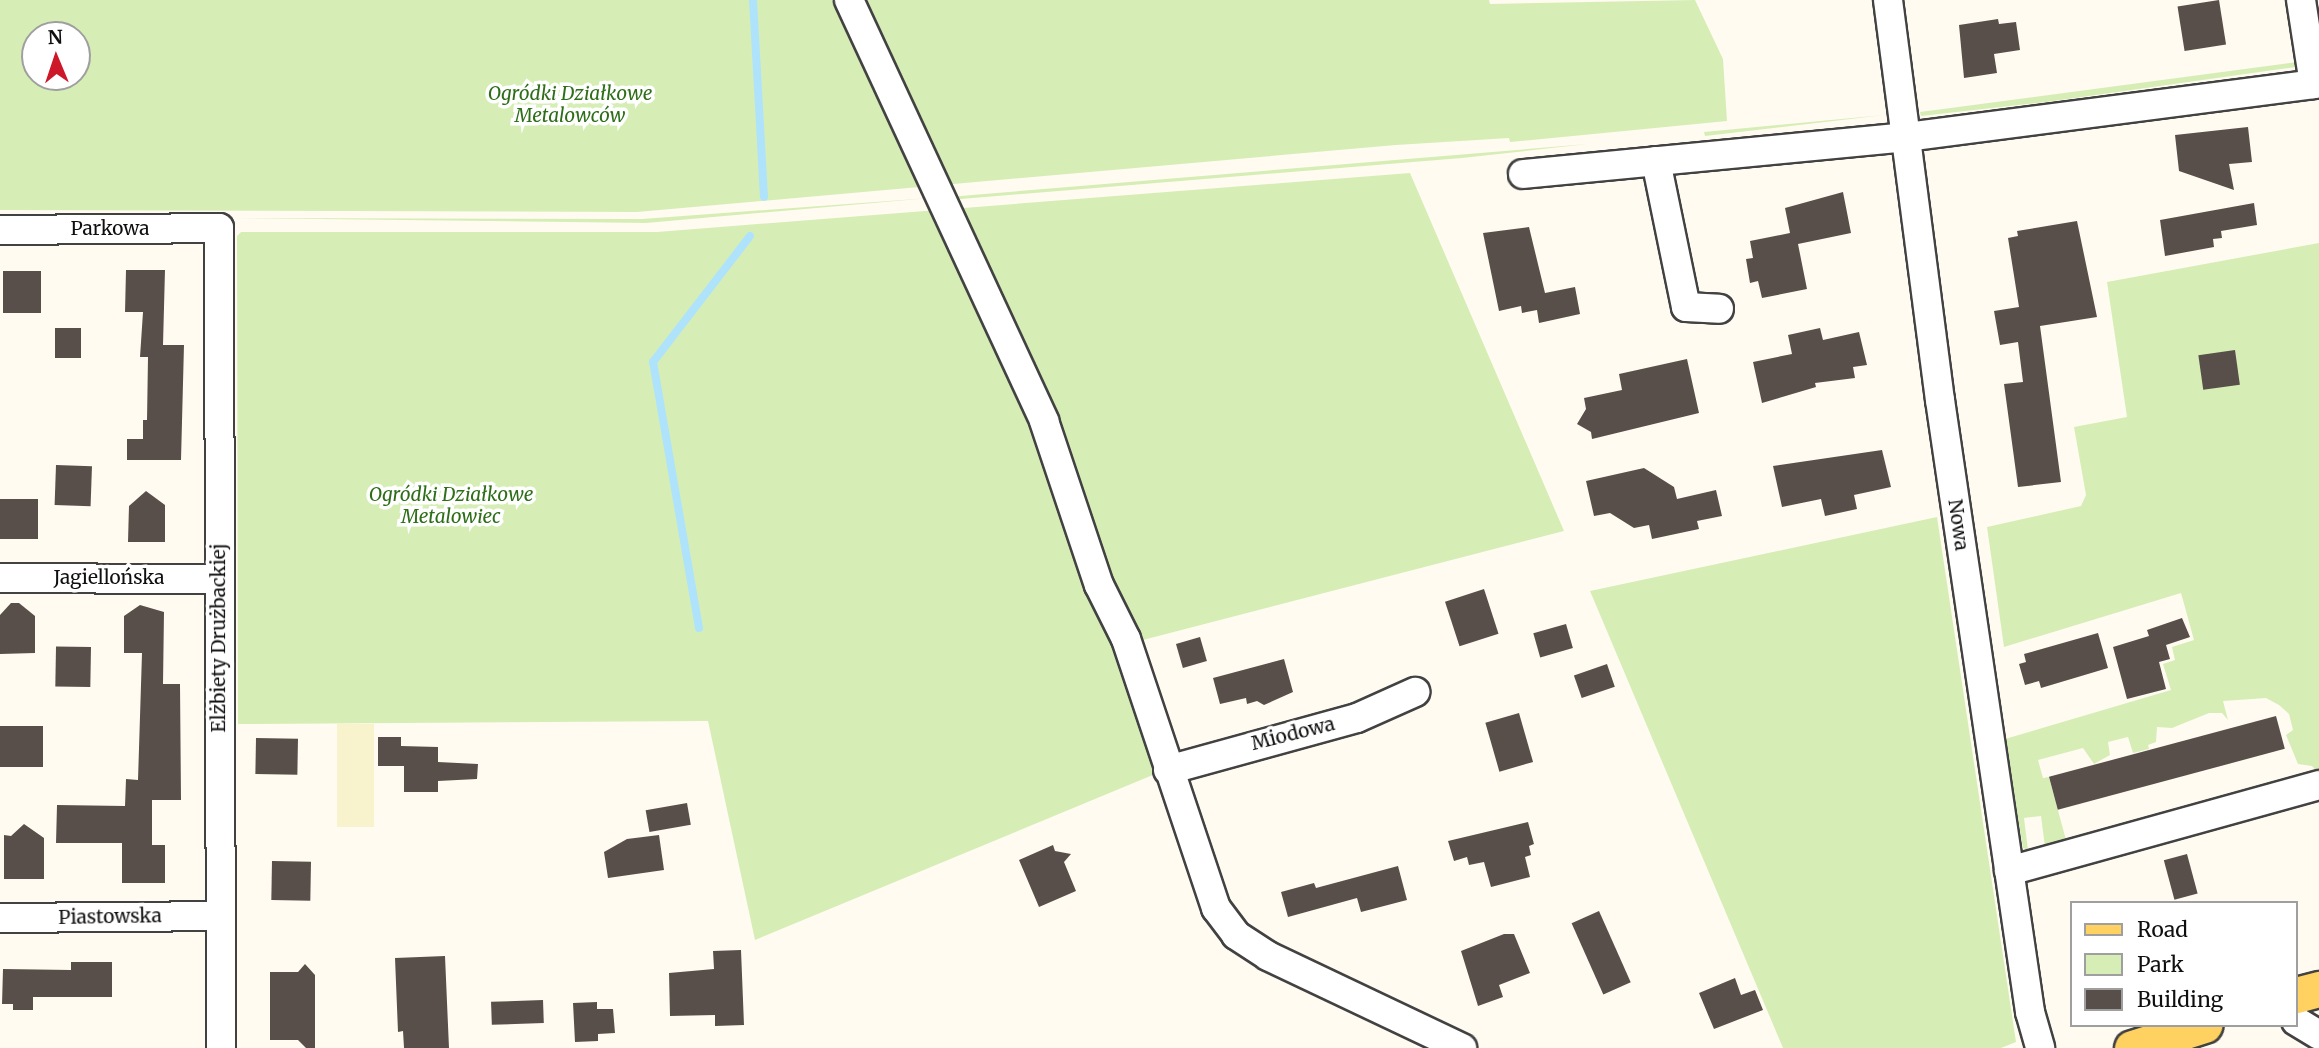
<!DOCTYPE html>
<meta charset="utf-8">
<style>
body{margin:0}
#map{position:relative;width:2319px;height:1048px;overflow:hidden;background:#fffbf1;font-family:Merriweather,serif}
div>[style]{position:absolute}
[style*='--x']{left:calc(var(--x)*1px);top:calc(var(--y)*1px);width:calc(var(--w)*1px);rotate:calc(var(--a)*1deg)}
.farmland>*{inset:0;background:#f8f3cd;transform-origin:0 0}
.green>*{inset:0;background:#d6eeb6}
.stream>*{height:8px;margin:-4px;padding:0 4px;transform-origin:4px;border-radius:4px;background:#afe3fc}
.building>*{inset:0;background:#594f4a;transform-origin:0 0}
.roads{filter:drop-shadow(2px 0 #424242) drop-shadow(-2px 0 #424242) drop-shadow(0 2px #424242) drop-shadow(0 -2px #424242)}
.minor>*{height:28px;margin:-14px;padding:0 14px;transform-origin:14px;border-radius:14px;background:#fff}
.major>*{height:35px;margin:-17.5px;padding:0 17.5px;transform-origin:17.5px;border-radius:17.5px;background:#ffd161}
span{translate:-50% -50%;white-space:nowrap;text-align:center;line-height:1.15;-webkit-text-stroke:7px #fff;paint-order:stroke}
.park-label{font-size:19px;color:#2e6e18;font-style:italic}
.street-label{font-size:19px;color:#0f0f0f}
.legend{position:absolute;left:2070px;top:901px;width:228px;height:126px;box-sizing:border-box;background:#fff;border:2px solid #9f9f9f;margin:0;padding:9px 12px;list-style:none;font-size:21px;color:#0f0f0f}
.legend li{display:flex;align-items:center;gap:14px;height:35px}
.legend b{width:35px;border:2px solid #9f9f9f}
.north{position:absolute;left:21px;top:21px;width:70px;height:70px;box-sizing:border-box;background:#fff;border:2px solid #9f9f9f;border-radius:50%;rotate:358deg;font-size:19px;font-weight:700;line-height:28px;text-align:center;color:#0f0f0f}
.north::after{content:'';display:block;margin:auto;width:24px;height:32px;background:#cd1829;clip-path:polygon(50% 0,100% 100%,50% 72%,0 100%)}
</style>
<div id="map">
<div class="farmland">
<div style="left:337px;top:724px;width:37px;height:103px"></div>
</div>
<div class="green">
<div style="clip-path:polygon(evenodd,0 0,1489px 0,1490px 4px,1695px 0,1723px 59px,1727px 121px,1510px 142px,1509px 138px,1396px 145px,637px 212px,0 210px,0 0,35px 35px,77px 35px,77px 77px,35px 77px,35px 35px)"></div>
<div style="clip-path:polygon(2298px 62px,2296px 67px,2046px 102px,1921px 116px,1920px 112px)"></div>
<div style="clip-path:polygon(1884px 115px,1705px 136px,1704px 132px)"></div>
<div style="clip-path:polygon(1588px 144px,1462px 158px,949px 200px,948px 197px)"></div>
<div style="clip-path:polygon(1410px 173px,1564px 531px,1139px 641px,1160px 772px,755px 940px,708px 721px,238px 724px,237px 236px,241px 232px,657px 232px)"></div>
<div style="clip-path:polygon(930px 198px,646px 223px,235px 218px,642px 219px)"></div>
<div style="clip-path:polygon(2319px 243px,2319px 774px,2312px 766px,2298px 764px,2286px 735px,2293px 730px,2289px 714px,2279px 705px,2266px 698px,2223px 701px,2228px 720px,2222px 713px,2209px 713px,2172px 728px,2157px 727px,2156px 742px,2148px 745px,2149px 749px,2133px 753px,2128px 737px,2108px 742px,2110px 755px,2094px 764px,2083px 748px,2038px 760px,2043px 778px,2049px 777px,2066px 840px,2045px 847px,2041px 816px,2024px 818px,2028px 850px,2023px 848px,2005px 739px,2171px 690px,2163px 664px,2175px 660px,2172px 647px,2194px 640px,2181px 593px,2004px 647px,1987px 527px,2081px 506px,2086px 495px,2074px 427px,2127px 417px,2107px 282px)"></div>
<div style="clip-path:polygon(1937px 517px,2016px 1042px,2001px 1048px,1783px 1048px,1590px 591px)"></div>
</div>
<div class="stream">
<div style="--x:753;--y:0;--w:197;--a:86.8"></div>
<div style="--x:699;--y:628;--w:270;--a:-99.8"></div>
<div style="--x:653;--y:362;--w:159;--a:-52.4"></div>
</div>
<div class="building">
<div style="left:2219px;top:0;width:45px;height:42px;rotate:81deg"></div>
<div style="clip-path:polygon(1998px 19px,1999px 24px,2016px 22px,2020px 50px,1994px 54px,1997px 73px,1964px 78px,1959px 25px)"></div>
<div style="clip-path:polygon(2248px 127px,2252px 162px,2229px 164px,2234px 190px,2179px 171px,2175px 135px)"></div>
<div style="clip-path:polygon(1843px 192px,1851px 233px,1798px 244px,1807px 289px,1762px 298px,1758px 281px,1750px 283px,1746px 259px,1753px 258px,1750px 241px,1790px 233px,1785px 208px)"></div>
<div style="clip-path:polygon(2254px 203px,2257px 225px,2221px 231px,2222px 238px,2213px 239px,2214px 247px,2165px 256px,2160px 220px)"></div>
<div style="clip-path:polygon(2077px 221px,2097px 317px,2040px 326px,2061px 482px,2018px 487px,2004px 384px,2023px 382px,2018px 342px,2000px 345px,1994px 311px,2019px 307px,2008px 238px,2018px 236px,2017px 231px)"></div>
<div style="clip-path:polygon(1529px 227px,1545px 293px,1575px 287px,1580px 314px,1539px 323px,1537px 310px,1522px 313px,1521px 306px,1499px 311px,1483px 233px)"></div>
<div style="clip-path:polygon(126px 270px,165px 270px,163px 345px,184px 345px,181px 460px,127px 460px,127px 439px,143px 439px,143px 420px,147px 420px,148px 357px,140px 357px,143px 312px,125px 312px)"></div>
<div style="left:3px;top:271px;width:38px;height:42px"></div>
<div style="left:55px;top:328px;width:26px;height:30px"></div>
<div style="clip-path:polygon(1820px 328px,1823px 340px,1859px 332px,1867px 365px,1853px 367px,1855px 378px,1815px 383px,1816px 387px,1762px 403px,1753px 362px,1792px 354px,1788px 335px)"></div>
<div style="left:2235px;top:350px;width:35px;height:37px;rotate:82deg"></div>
<div style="clip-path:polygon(1687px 359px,1699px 413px,1592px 439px,1591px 432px,1577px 424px,1586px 409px,1584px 398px,1622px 390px,1619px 374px)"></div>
<div style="clip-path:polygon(1882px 450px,1891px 487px,1854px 495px,1857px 509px,1825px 516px,1821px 499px,1782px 507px,1773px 466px)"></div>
<div style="left:56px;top:465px;width:36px;height:40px;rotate:2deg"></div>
<div style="clip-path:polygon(1644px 468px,1674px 487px,1677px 499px,1716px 490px,1722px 516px,1697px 521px,1699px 529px,1652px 539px,1649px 525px,1634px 528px,1610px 513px,1594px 516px,1586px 481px)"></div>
<div style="clip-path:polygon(146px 491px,165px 505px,165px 542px,128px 542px,129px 506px)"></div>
<div style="left:0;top:499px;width:38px;height:40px"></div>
<div style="left:1484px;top:589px;width:47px;height:41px;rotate:72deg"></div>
<div style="clip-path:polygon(11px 603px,19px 603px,35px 616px,35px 653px,0 654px,0 615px)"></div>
<div style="clip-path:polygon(140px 605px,164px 612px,163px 684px,180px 684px,181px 800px,152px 800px,152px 845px,165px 845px,165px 883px,122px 883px,122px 843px,56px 843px,57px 805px,125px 806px,126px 779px,138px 780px,142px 653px,124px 653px,124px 616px)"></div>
<div style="clip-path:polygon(2182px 618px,2190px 637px,2166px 645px,2170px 659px,2159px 662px,2166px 689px,2127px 699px,2113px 647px,2149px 636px,2147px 630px)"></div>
<div style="left:1566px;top:624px;width:25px;height:34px;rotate:74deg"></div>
<div style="clip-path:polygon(2098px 633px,2108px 668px,2041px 688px,2039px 681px,2025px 685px,2019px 664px,2026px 662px,2024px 654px)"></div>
<div style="left:1200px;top:637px;width:25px;height:25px;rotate:74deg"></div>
<div style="left:91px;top:647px;width:40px;height:35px;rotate:91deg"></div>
<div style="clip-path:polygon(1284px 659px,1293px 692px,1264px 705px,1257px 701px,1247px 704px,1246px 698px,1220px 704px,1213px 678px)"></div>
<div style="left:1607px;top:664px;width:24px;height:35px;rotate:71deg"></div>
<div style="left:1519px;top:713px;width:51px;height:35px;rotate:74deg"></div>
<div style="left:2276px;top:716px;width:34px;height:235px;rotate:75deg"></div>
<div style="left:43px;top:726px;width:41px;height:43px;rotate:90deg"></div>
<div style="clip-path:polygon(378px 737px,401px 737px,401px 746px,438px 747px,438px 762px,478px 764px,477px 779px,438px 781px,438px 792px,404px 792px,404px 766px,378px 766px)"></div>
<div style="left:256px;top:738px;width:42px;height:36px;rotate:1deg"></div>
<div style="left:687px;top:803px;width:22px;height:42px;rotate:80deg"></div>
<div style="clip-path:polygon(1528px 822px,1534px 844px,1529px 846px,1531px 855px,1525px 857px,1530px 877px,1491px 887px,1484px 862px,1469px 865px,1467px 857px,1454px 861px,1448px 841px)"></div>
<div style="clip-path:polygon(24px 824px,44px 838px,44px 879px,4px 879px,4px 835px,11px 836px)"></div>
<div style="clip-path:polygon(659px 835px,664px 870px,608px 878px,604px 852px,627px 839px)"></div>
<div style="clip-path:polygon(1053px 845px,1055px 851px,1071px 854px,1064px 862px,1076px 891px,1039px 907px,1019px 860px)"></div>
<div style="left:2187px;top:854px;width:41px;height:24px;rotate:75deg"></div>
<div style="left:272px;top:861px;width:39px;height:39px;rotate:1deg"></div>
<div style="clip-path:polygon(1398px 866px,1407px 900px,1361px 912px,1357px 898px,1288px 917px,1281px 892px,1314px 883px,1316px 888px)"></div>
<div style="left:1599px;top:911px;width:78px;height:30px;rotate:66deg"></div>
<div style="clip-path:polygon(1504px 934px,1514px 934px,1530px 973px,1499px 985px,1503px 997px,1478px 1006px,1461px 951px)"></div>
<div style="clip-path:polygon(741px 950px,744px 1025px,715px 1026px,715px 1015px,670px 1016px,669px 973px,714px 969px,713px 951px)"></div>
<div style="clip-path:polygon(445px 956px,449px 1048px,404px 1048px,403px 1031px,398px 1032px,395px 958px)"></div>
<div style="clip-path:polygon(71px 962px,112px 962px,112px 997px,33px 997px,33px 1010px,13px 1010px,13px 1004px,2px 1004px,3px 969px,71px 970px)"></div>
<div style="clip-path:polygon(305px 964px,315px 975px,315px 1048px,306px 1048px,298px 1040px,270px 1040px,270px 972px,298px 972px)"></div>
<div style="clip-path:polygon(1735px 978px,1741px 995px,1755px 990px,1763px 1010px,1714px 1029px,1699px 993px)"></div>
<div style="left:543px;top:1000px;width:23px;height:52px;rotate:88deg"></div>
<div style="clip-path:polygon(597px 1002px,597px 1009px,613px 1009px,615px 1033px,598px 1034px,598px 1041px,575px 1042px,573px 1003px)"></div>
</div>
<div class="roads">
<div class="minor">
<div style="--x:849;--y:0;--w:464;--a:65.1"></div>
<div style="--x:1044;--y:421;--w:173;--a:71.5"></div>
<div style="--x:1099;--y:585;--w:60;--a:63.4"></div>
<div style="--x:1126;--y:639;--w:284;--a:71.5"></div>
<div style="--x:1216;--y:908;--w:34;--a:53"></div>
<div style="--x:1236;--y:935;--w:38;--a:33"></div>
<div style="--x:1268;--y:956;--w:215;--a:25.4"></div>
<div style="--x:1888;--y:0;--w:403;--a:82.6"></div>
<div style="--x:1940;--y:400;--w:619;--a:81.63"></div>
<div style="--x:2030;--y:1012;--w:37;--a:74"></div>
<div style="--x:1656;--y:161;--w:149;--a:78.4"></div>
<div style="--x:1686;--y:307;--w:33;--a:3"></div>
<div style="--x:1523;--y:174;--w:385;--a:-5.5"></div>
<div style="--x:1906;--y:137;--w:411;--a:-7.4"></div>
<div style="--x:2314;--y:84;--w:85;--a:-98.8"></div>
<div style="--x:0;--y:230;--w:219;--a:-0.5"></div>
<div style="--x:219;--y:228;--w:820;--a:89.86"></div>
<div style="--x:0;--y:578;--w:219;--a:0.3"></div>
<div style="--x:1168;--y:770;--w:196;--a:-15.4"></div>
<div style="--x:1357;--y:718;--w:64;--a:-24.1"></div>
<div style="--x:2009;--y:871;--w:322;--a:-15.5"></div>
<div style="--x:0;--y:918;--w:221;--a:-0.5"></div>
<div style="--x:2296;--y:1021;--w:27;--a:31"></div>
</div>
<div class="major">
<div style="--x:2296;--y:995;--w:24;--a:-15"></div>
<div style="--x:2132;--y:1048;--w:76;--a:-17.7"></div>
</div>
</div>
<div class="park-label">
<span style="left:570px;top:105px">Ogródki Działkowe<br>Metalowców</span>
<span style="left:451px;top:506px">Ogródki Działkowe<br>Metalowiec</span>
</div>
<div class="street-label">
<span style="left:110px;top:229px">Parkowa</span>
<span style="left:1958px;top:525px;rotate:82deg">Nowa</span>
<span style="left:109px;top:578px">Jagiellońska</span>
<span style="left:219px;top:638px;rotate:-90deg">Elżbiety Drużbackiej</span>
<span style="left:1293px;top:734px;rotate:-14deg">Miodowa</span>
<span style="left:110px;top:917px;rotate:-1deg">Piastowska</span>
</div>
<ul class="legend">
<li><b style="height:9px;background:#ffd161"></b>Road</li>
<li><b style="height:19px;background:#d6eeb6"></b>Park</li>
<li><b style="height:19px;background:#594f4a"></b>Building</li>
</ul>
<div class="north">N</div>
</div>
